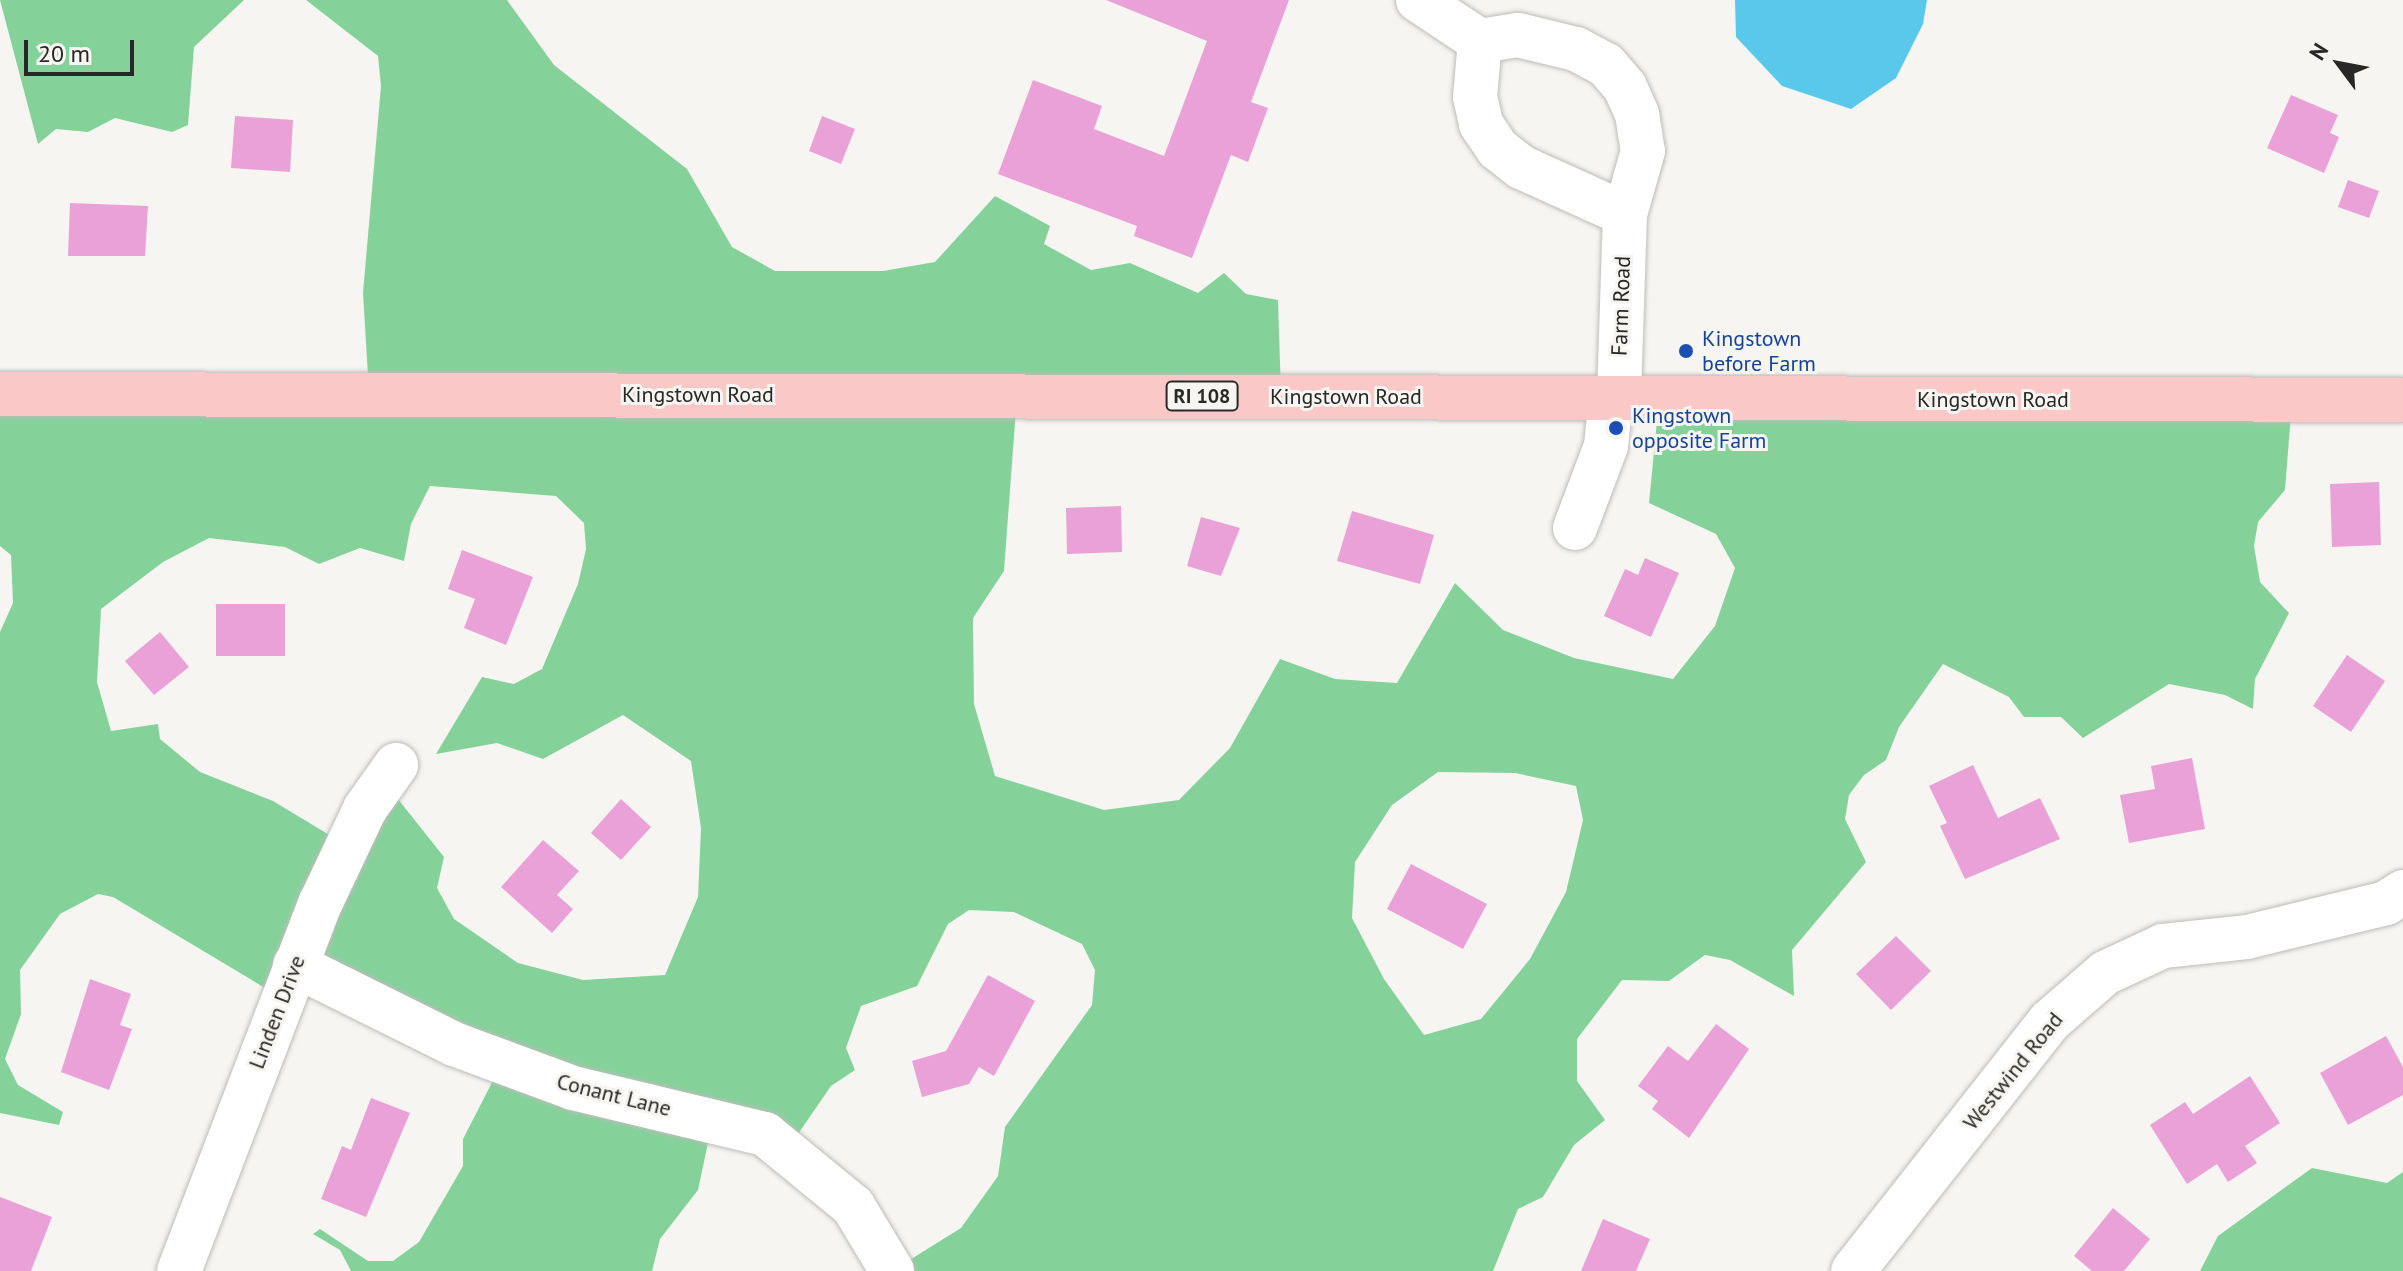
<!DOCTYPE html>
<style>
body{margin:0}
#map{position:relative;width:2403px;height:1271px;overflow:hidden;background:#f6f5f2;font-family:"PT Sans",sans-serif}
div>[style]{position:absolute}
.forest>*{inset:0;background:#84d29a}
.water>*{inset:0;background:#5ac8ea}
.building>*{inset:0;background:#eaa1d8}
.roads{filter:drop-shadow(0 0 2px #bcbcb8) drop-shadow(0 0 2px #bcbcb8)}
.minor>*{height:44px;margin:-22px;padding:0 22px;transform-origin:22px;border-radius:22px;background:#fff}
.major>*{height:44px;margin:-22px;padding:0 22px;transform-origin:22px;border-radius:22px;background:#fac8c7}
.dots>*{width:22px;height:22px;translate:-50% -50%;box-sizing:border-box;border:4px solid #f6f5f2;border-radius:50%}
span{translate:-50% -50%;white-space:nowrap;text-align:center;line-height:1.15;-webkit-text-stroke:6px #f6f5f2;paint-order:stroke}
.shield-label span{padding:2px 6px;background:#f6f5f2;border:2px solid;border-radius:6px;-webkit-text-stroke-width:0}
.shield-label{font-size:20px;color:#282827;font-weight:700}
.street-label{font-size:22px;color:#282827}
.transit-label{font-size:22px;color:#164399}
.left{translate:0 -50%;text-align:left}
.north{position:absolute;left:2299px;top:24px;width:80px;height:80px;-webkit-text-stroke:6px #f6f5f2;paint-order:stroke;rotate:302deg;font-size:22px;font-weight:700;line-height:32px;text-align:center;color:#282827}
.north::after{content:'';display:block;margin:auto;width:28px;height:36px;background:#282827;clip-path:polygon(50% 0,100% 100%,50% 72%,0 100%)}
.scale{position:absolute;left:24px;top:40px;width:110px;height:36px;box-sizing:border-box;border:4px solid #282827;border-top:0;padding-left:10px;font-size:24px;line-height:28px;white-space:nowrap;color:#282827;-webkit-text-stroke:6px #f6f5f2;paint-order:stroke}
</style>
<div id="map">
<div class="forest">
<div style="clip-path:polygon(0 0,244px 0,194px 47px,188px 125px,172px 132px,115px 118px,88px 132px,56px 129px,38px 144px)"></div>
<div style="clip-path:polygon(evenodd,306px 0,507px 0,554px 65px,687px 169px,732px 247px,775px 271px,883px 271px,935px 262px,995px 196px,1050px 226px,1044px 244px,1091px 270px,1130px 263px,1198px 293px,1224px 273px,1246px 294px,1278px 300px,1281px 394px,1017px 396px,1004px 571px,973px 618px,974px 704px,995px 776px,1104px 810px,1179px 800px,1230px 748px,1280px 659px,1335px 679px,1397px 683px,1455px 583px,1503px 630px,1574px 658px,1673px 679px,1715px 626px,1735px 568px,1716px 534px,1649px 503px,1659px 400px,2292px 401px,2285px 490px,2258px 522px,2254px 546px,2260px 582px,2289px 613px,2255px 679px,2253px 709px,2225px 695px,2169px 684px,2083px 738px,2061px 717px,2024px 717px,2009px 697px,1943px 664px,1899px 727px,1886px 760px,1864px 775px,1849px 795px,1845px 819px,1866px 862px,1792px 950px,1794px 996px,1730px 960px,1705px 955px,1669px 981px,1622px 980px,1577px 1039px,1577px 1081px,1605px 1120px,1574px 1145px,1543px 1197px,1518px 1209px,1493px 1271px,892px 1271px,961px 1228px,998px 1176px,1005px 1127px,1092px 1005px,1095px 970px,1082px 944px,1014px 912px,969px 910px,948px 924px,917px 986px,861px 1006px,846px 1048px,855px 1070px,831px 1086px,787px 1150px,712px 1124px,698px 1190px,660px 1239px,652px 1271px,351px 1271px,340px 1250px,313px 1234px,320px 1229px,368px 1261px,393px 1261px,419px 1242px,463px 1166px,463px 1139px,500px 1067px,310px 974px,275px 994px,113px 897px,98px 894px,60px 914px,20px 970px,21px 1014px,5px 1059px,18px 1085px,63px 1112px,59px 1125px,0 1113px,0 632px,13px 603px,11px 555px,0 546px,0 394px,369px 392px,363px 293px,381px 86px,378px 56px,306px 0,430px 486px,556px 496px,584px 523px,586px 549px,578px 584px,542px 669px,514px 684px,482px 677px,436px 754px,497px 743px,543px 759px,623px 715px,691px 761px,701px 828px,698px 897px,665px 975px,583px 980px,518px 963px,454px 919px,437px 888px,444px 857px,390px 789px,341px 842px,273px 801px,200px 772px,160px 739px,158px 724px,111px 731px,97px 682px,101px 609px,163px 562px,209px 538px,285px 547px,319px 564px,360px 548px,404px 561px,411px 524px,430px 486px,306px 0,1438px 772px,1515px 773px,1576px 786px,1583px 820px,1566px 892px,1530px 959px,1481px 1019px,1424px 1035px,1384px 979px,1352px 918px,1355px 862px,1392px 805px,1438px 772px)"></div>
<div style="clip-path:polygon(2312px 1168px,2387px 1183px,2403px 1172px,2403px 1271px,2200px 1271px,2218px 1236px)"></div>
</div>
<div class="water">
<div style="clip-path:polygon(1735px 0,1927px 0,1923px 24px,1896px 78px,1851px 109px,1782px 86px,1736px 37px)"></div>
</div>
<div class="building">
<div style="clip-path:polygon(1106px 0,1289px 0,1251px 102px,1268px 108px,1248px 162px,1231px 155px,1192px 258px,1134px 236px,1137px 226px,998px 174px,1033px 80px,1102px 106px,1094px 129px,1164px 156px,1207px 41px)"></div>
<div style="clip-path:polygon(2291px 95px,2338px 115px,2330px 133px,2339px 137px,2324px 173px,2267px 148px)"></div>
<div style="clip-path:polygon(235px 116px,293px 120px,290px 172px,231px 168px)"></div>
<div style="clip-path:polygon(822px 116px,855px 129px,841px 164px,809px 151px)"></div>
<div style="clip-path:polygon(2348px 180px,2379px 191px,2369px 218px,2338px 207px)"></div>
<div style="clip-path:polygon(70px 203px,148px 206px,145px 256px,68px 256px)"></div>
<div style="clip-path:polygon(2379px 482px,2381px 545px,2332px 547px,2330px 484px)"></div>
<div style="clip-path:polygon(1121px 506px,1122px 552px,1067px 554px,1066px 508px)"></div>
<div style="clip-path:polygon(1352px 511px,1434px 535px,1420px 584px,1337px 561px)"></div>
<div style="clip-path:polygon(1201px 517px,1240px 528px,1221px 576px,1187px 566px)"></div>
<div style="clip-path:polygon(462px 550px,533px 577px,506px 645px,464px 628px,475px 599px,448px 589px)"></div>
<div style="clip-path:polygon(1645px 558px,1679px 573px,1651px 637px,1604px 616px,1625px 569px,1638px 575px)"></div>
<div style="clip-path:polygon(216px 604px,285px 604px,285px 656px,216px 656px)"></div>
<div style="clip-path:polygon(160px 632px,189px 667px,154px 695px,125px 661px)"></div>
<div style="clip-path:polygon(2347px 655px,2385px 681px,2351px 732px,2313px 706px)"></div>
<div style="clip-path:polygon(2192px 758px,2205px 829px,2129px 843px,2120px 795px,2155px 789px,2151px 766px)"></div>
<div style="clip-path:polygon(1973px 765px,1998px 818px,2040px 798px,2060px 839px,1965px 879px,1940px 826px,1947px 823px,1929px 786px)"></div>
<div style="clip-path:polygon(621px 799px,651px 827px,621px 860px,591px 833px)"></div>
<div style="clip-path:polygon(543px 840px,579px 871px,557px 895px,573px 909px,552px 933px,501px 887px)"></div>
<div style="clip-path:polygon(1411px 864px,1487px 904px,1463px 949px,1387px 909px)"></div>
<div style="clip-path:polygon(1896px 936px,1931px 971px,1891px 1010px,1856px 974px)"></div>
<div style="clip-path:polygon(988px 975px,1035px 1001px,994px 1076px,979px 1067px,969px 1084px,922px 1097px,912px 1061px,946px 1051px)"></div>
<div style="clip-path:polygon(90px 979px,131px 994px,120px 1025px,132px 1029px,109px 1090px,61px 1072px)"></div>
<div style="clip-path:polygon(1716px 1024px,1749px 1049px,1689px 1138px,1652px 1109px,1658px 1101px,1638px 1086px,1668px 1046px,1688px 1061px)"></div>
<div style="clip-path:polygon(2386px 1036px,2403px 1067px,2403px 1095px,2348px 1125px,2320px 1073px)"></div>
<div style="clip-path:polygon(2250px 1076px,2280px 1123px,2245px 1146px,2257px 1163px,2228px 1182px,2217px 1164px,2187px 1184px,2150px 1125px,2185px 1102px,2193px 1114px)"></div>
<div style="clip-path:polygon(371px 1098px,410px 1113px,366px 1217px,321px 1199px,342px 1146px,351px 1150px)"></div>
<div style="clip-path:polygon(0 1197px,52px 1217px,31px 1271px,0 1271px)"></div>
<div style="clip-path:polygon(2113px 1208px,2150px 1239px,2124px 1271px,2092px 1271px,2074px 1256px)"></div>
<div style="clip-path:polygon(1603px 1219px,1650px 1239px,1636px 1271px,1581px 1271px)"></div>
</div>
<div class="roads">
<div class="minor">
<div style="left:1418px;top:0;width:74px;rotate:33.5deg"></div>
<div style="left:1480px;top:41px;width:38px;rotate:-9deg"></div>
<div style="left:1518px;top:35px;width:60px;rotate:13.6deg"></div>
<div style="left:1576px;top:49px;width:34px;rotate:28deg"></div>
<div style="left:1606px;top:65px;width:29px;rotate:49deg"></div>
<div style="left:1625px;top:87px;width:30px;rotate:66deg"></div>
<div style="left:1637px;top:114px;width:37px;rotate:81deg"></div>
<div style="left:1643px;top:151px;width:66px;rotate:105.9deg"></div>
<div style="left:1625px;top:214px;width:183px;rotate:91.9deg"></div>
<div style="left:1480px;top:41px;width:56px;rotate:95.1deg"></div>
<div style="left:1475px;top:97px;width:28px;rotate:77deg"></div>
<div style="left:1481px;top:124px;width:30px;rotate:56deg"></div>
<div style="left:1498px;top:149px;width:29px;rotate:38deg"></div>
<div style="left:1521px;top:167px;width:114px;rotate:24.3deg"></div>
<div style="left:1575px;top:528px;width:88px;rotate:-69.3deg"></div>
<div style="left:1606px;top:446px;width:49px;rotate:-84.2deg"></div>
<div style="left:295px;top:965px;width:178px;rotate:26.4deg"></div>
<div style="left:454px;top:1044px;width:127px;rotate:20.3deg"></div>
<div style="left:573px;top:1088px;width:197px;rotate:13.5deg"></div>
<div style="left:765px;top:1134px;width:114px;rotate:39.3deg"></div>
<div style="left:853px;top:1206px;width:76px;rotate:59deg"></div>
<div style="left:179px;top:1271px;width:395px;rotate:-69deg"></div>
<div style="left:321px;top:902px;width:103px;rotate:-64.7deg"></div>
<div style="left:365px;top:809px;width:54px;rotate:-54.8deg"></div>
<div style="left:1853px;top:1271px;width:318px;rotate:-51.8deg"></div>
<div style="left:2050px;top:1021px;width:73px;rotate:-41.1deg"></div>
<div style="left:2105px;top:973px;width:64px;rotate:-25deg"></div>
<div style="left:2163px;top:946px;width:84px;rotate:-6.1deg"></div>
<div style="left:2247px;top:937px;width:143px;rotate:-13.7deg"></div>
<div style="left:2386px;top:903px;width:20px;rotate:-33deg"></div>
</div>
<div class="major">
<div style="left:0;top:394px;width:2403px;rotate:0.14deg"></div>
</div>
</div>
<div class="dots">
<div style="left:1686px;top:351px;background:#1a4fb4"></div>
<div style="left:1616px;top:428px;background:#1a4fb4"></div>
</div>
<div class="shield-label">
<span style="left:1202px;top:396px">RI 108</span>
</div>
<div class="street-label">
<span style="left:1621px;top:306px;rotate:-88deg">Farm Road</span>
<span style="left:698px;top:395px">Kingstown Road</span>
<span style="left:1346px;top:397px">Kingstown Road</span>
<span style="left:1993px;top:400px">Kingstown Road</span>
<span style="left:277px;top:1012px;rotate:-69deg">Linden Drive</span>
<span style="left:2013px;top:1071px;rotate:-51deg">Westwind Road</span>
<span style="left:614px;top:1095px;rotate:14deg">Conant Lane</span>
</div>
<div class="transit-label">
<span class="left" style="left:1702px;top:351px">Kingstown<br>before Farm</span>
<span class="left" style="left:1632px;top:428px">Kingstown<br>opposite Farm</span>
</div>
<div class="north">N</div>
<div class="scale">20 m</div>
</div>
